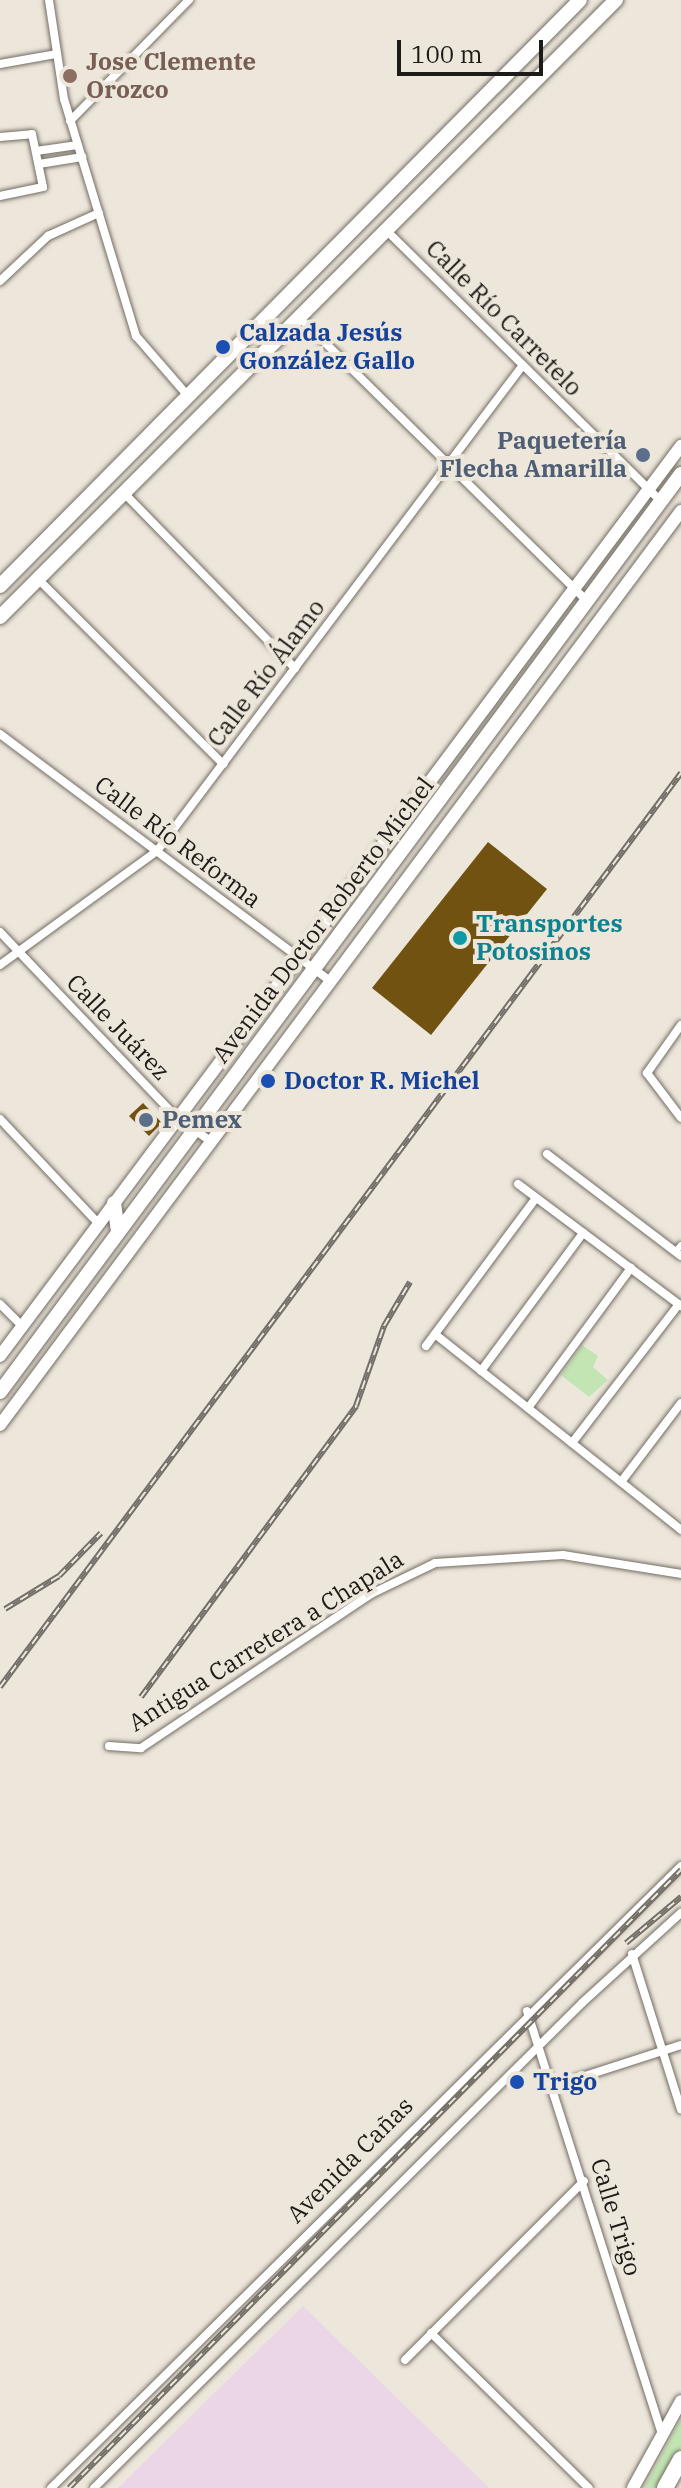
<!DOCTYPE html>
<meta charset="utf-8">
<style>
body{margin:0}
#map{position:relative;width:681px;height:2488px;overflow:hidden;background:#ede6db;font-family:"IBM Plex Serif",serif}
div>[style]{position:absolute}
.industrial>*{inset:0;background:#ead6e7}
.green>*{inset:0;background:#c2e5b3}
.building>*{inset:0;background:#725211}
.roads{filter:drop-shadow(0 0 2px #736d64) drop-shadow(0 0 2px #736d64)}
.pedestrian>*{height:6px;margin:-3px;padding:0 3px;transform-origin:3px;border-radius:3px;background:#fff}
.minor>*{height:8px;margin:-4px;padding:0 4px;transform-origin:4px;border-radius:4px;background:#fff}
.secondary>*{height:12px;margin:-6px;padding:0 6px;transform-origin:6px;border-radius:6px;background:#fff}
.primary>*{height:14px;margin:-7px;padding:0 7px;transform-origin:7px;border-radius:7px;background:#fff}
.motorway>*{height:16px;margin:-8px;padding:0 8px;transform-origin:8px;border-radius:8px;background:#fff}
.rail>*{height:6px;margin-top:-3px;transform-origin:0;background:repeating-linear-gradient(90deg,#ede6db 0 9px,#736f68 0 18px);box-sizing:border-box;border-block:2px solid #736f68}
.dots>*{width:22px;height:22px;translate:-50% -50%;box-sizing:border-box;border:4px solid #ede6db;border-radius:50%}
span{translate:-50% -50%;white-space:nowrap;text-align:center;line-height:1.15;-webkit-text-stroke:8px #ede6db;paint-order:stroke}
.education-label{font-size:24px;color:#785e54;font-weight:700}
.left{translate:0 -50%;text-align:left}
.street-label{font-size:24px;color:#1d1b17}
.transit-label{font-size:24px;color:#164399;font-weight:700}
.service-label{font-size:24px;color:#4e5e75;font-weight:700}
.right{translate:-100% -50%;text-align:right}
.culture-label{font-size:24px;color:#0d838f;font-weight:700}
.scale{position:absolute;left:397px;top:40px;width:146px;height:36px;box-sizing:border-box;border:4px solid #1d1b17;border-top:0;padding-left:10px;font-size:24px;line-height:28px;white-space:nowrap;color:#1d1b17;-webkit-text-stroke:6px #ede6db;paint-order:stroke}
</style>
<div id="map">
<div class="industrial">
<div style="clip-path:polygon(303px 2306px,489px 2488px,118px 2488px)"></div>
</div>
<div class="green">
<div style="clip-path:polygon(582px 1345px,598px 1356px,593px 1367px,608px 1380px,589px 1397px,561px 1375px)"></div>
<div style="clip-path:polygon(681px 2419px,681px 2447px,658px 2488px,644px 2488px)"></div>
</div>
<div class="building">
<div style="clip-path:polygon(488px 842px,547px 889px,431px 1035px,372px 988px)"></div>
<div style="clip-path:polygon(143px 1103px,162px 1123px,149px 1136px,129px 1116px)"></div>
</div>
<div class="roads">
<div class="pedestrian">
<div style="left:675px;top:1252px;width:9px;rotate:-49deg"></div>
</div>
<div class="minor">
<div style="left:49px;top:0;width:100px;rotate:81.4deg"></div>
<div style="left:64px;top:99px;width:248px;rotate:73.1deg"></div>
<div style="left:136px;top:336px;width:79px;rotate:49.1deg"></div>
<div style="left:0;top:64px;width:58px;rotate:-10deg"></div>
<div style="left:70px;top:121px;width:170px;rotate:-45.5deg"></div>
<div style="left:0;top:137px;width:32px;rotate:-5deg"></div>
<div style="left:32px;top:134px;width:54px;rotate:78.3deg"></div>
<div style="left:43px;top:187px;width:44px;rotate:168.2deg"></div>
<div style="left:36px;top:151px;width:42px;rotate:-8.1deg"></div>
<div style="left:39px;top:164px;width:44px;rotate:-9.2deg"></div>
<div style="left:387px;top:231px;width:385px;rotate:44.6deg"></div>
<div style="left:0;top:281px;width:66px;rotate:-43.2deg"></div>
<div style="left:48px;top:236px;width:56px;rotate:-24.3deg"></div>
<div style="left:299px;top:317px;width:404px;rotate:44.6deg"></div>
<div style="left:124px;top:493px;width:245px;rotate:45.7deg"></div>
<div style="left:38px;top:579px;width:262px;rotate:45deg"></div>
<div style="left:0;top:734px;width:414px;rotate:36.8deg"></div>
<div style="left:0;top:932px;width:255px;rotate:46.4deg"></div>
<div style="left:176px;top:1117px;width:44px;rotate:34.8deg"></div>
<div style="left:0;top:965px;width:194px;rotate:-36deg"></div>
<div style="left:157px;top:851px;width:608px;rotate:-53.02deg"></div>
<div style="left:681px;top:1025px;width:59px;rotate:125.3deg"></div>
<div style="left:647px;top:1073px;width:56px;rotate:52.9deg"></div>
<div style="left:0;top:1119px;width:143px;rotate:46.7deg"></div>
<div style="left:547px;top:1154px;width:168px;rotate:37.3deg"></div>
<div style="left:518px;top:1184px;width:204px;rotate:36.8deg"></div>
<div style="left:0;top:1304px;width:31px;rotate:45deg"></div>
<div style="left:435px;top:1334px;width:315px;rotate:38.5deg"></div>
<div style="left:426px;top:1346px;width:184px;rotate:-53.4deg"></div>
<div style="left:481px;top:1371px;width:172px;rotate:-53.5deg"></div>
<div style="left:528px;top:1408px;width:174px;rotate:-53.7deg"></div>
<div style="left:572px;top:1443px;width:175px;rotate:-52.4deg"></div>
<div style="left:621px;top:1482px;width:99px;rotate:-52.8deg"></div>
<div style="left:109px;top:1746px;width:32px;rotate:4deg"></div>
<div style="left:141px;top:1748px;width:277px;rotate:-33.8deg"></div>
<div style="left:371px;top:1594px;width:71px;rotate:-25.8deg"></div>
<div style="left:435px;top:1563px;width:128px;rotate:-3.6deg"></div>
<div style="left:563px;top:1555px;width:120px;rotate:9.1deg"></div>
<div style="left:632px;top:1954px;width:163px;rotate:72.5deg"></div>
<div style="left:527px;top:2011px;width:445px;rotate:72.3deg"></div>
<div style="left:554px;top:2086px;width:133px;rotate:-17.9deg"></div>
<div style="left:431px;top:2333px;width:221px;rotate:44.5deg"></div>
<div style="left:405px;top:2360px;width:253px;rotate:-45deg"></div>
<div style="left:51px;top:2488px;width:885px;rotate:-44.63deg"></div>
<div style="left:94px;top:2488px;width:688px;rotate:-44.82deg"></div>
<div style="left:582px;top:2003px;width:134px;rotate:-42.3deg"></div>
</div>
<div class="secondary">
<div style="left:0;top:1356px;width:1137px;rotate:-53.19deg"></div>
<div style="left:0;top:1425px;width:1140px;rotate:-53.31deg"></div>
<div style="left:633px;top:2488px;width:99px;rotate:-61.1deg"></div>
</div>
<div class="primary">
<div style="left:0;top:586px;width:824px;rotate:-45.29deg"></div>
<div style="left:0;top:617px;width:872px;rotate:-45.05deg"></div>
<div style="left:114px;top:1203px;width:29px;rotate:82deg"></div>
<div style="left:0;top:1392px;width:1143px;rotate:-53.43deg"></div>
</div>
<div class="motorway">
<div style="left:665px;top:2488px;width:33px;rotate:-61deg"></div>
</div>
</div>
<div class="rail">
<div style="left:5px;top:1609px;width:63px;rotate:-31.4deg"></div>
<div style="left:59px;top:1576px;width:60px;rotate:-45.7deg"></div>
<div style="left:0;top:1687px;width:1140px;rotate:-53.31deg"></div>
<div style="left:141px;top:1697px;width:362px;rotate:-53.5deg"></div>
<div style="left:356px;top:1406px;width:85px;rotate:-70.7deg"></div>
<div style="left:384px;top:1326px;width:51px;rotate:-59.4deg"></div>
<div style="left:626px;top:1943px;width:72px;rotate:-39.9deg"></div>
<div style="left:69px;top:2488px;width:870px;rotate:-45.28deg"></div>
</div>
<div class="dots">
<div style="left:70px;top:76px;background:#8d6e63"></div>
<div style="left:223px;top:347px;background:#1a4fb4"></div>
<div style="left:643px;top:455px;background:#5c6f8a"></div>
<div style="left:460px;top:938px;background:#0f9aa8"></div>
<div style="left:268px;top:1081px;background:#1a4fb4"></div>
<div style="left:146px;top:1120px;background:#5c6f8a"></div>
<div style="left:517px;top:2082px;background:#1a4fb4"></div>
</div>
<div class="education-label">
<span class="left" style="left:86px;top:76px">Jose Clemente<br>Orozco</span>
</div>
<div class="street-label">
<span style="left:504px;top:318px;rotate:45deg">Calle Río Carretelo</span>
<span style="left:266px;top:673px;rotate:-53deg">Calle Río Álamo</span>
<span style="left:178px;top:842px;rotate:37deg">Calle Río Reforma</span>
<span style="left:323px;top:920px;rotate:-53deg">Avenida Doctor Roberto Michel</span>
<span style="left:118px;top:1027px;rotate:46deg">Calle Juárez</span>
<span style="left:266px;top:1641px;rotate:-32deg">Antigua Carretera a Chapala</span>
<span style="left:350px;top:2160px;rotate:-45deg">Avenida Cañas</span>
<span style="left:616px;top:2217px;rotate:73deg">Calle Trigo</span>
</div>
<div class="transit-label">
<span class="left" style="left:239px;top:347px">Calzada Jesús<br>González Gallo</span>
<span class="left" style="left:284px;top:1081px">Doctor R. Michel</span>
<span class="left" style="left:533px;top:2082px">Trigo</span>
</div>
<div class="service-label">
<span class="right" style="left:627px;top:455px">Paquetería<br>Flecha Amarilla</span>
<span class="left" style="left:162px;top:1120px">Pemex</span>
</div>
<div class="culture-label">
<span class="left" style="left:476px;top:938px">Transportes<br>Potosinos</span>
</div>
<div class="scale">100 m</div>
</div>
